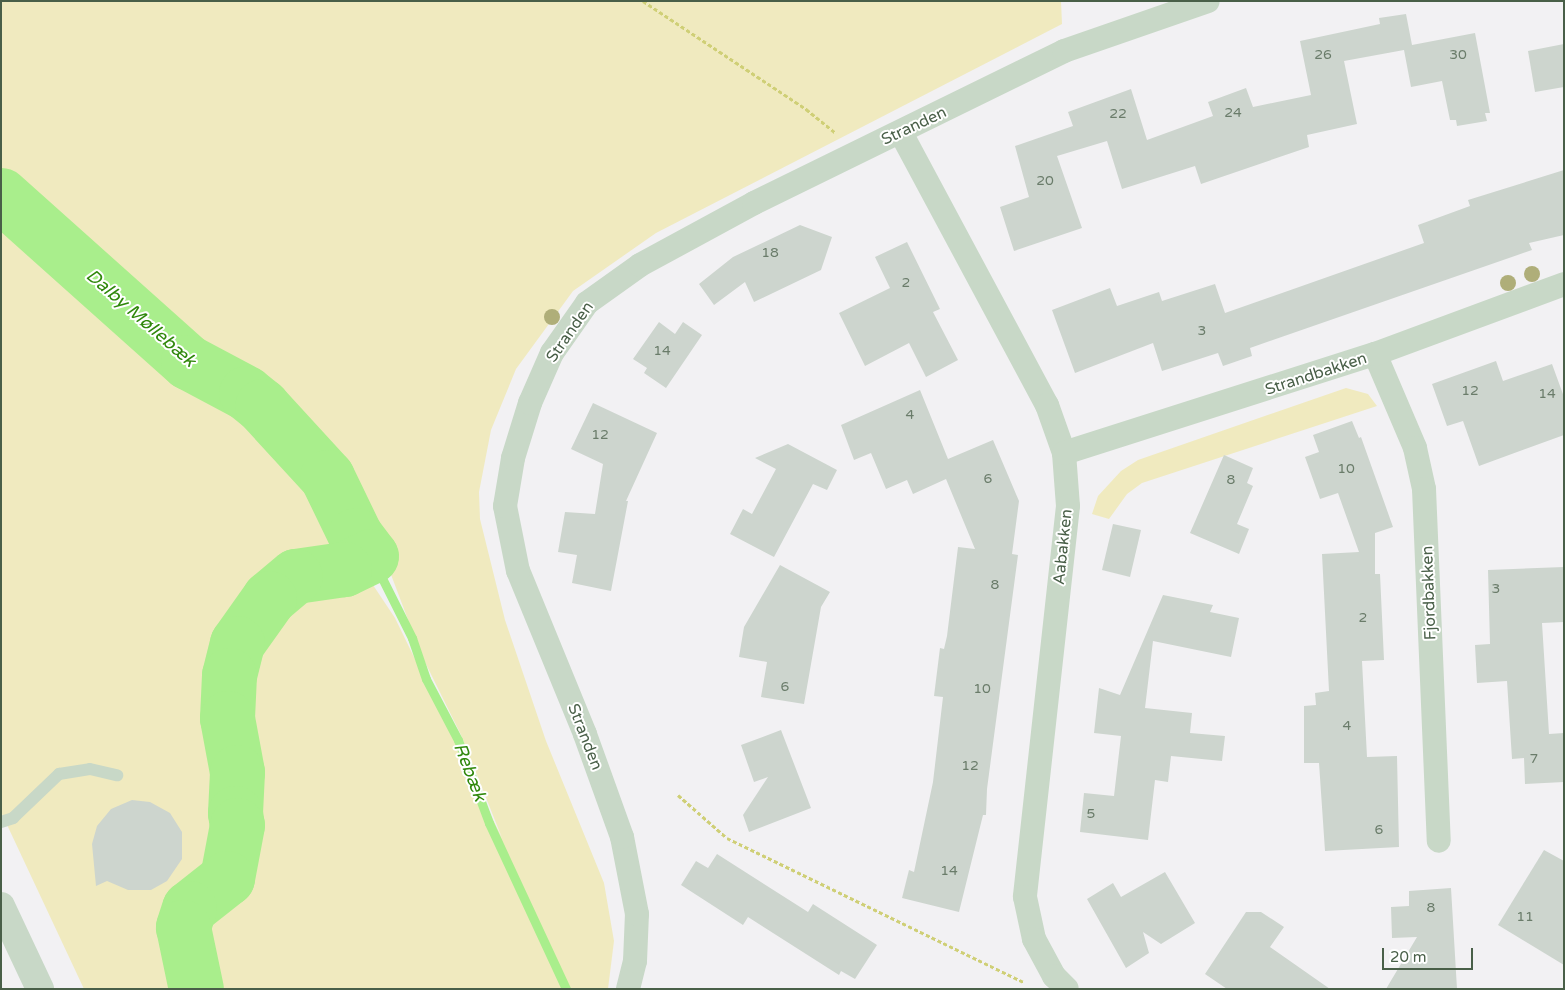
<!DOCTYPE html>
<meta charset="utf-8">
<style>
body{margin:0}
#map{position:relative;width:1565px;height:990px;overflow:hidden;background:#f2f1f3;font-family:"Varela Round",sans-serif}
div>[style]{position:absolute}
.green>*{inset:0;background:#f0eabf}
.stream>*{height:9px;margin:-4.5px;padding:0 4.5px;transform-origin:4.5px;border-radius:4.5px;background:#a9ee8c}
.river>*{height:55px;margin:-27.5px;padding:0 27.5px;transform-origin:27.5px;border-radius:27.5px;background:#a9ee8c}
.building>*{inset:0;background:#cdd5ce}
.path>*{height:3px;margin-top:-1.5px;transform-origin:0;background:repeating-linear-gradient(90deg,#cfcf76 0 4px,transparent 0 6.5px)}
.service>*{height:12px;margin:-6px;padding:0 6px;transform-origin:6px;border-radius:6px;background:#c8d8c7}
.minor>*{height:24px;margin:-12px;padding:0 12px;transform-origin:12px;border-radius:12px;background:#c8d8c7}
.tertiary>*{height:28px;margin:-14px;padding:0 14px;transform-origin:14px;border-radius:14px;background:#c8d8c7}
.trees>*{width:16px;height:16px;margin:-8px;border-radius:50%;background:#afae79}
span{translate:-50% -50%;white-space:nowrap;text-align:center;line-height:1.15;-webkit-text-stroke:4px #fff;paint-order:stroke}
.number-label{font-size:14px;color:#6a7c6a}
.number-label span{-webkit-text-stroke-width:0}
.street-label{font-size:16px;color:#495f48}
.water-label{font-size:18px;color:#30880c;font-style:italic}
.frame{position:absolute;inset:0;border:2px solid #495f48;pointer-events:none}
.scale{position:absolute;left:1382px;top:948px;width:91px;height:22px;box-sizing:border-box;border:2px solid #495f48;border-top:0;padding-left:6px;font-size:15px;line-height:18px;white-space:nowrap;color:#495f48;-webkit-text-stroke:4px #fff;paint-order:stroke}
</style>
<div id="map">
<div class="green">
<div style="clip-path:polygon(evenodd,1px 1px,1061px 1px,1062px 24px,656px 233px,573px 291px,516px 369px,491px 430px,479px 492px,480px 519px,505px 620px,546px 741px,604px 883px,614px 941px,608px 989px,84px 989px,1px 812px,1px 1px,364px 529px,390px 572px,421px 654px,461px 735px,502px 838px,395px 618px,365px 573px,301px 581px,270px 607px,247px 660px,240px 718px,219px 712px,226px 650px,270px 578px,295px 563px,342px 554px,348px 534px,364px 529px)"></div>
<div style="clip-path:polygon(1346px 388px,1368px 394px,1377px 406px,1142px 483px,1127px 494px,1109px 519px,1092px 514px,1098px 496px,1121px 471px,1138px 460px)"></div>
</div>
<div class="stream">
<div style="left:371px;top:556px;width:92px;rotate:63.4deg"></div>
<div style="left:412px;top:638px;width:43px;rotate:71.1deg"></div>
<div style="left:426px;top:679px;width:69px;rotate:62.3deg"></div>
<div style="left:458px;top:740px;width:89px;rotate:69.5deg"></div>
<div style="left:489px;top:823px;width:183px;rotate:65.1deg"></div>
</div>
<div class="river">
<div style="left:1px;top:195px;width:251px;rotate:41.8deg"></div>
<div style="left:188px;top:362px;width:66px;rotate:28.1deg"></div>
<div style="left:246px;top:393px;width:21px;rotate:39deg"></div>
<div style="left:262px;top:406px;width:96px;rotate:47.5deg"></div>
<div style="left:327px;top:477px;width:64px;rotate:64.2deg"></div>
<div style="left:355px;top:535px;width:26px;rotate:53deg"></div>
<div style="left:371px;top:556px;width:30px;rotate:154deg"></div>
<div style="left:344px;top:569px;width:49px;rotate:171.9deg"></div>
<div style="left:295px;top:576px;width:34px;rotate:140deg"></div>
<div style="left:269px;top:598px;width:55px;rotate:125.4deg"></div>
<div style="left:237px;top:643px;width:33px;rotate:104deg"></div>
<div style="left:229px;top:675px;width:43px;rotate:92.7deg"></div>
<div style="left:227px;top:718px;width:55px;rotate:79.5deg"></div>
<div style="left:237px;top:772px;width:41px;rotate:92.8deg"></div>
<div style="left:235px;top:813px;width:12px;rotate:81deg"></div>
<div style="left:237px;top:825px;width:54px;rotate:100.7deg"></div>
<div style="left:227px;top:878px;width:48px;rotate:141.7deg"></div>
<div style="left:189px;top:908px;width:20px;rotate:108deg"></div>
<div style="left:183px;top:927px;width:63px;rotate:78.2deg"></div>
</div>
<div class="building">
<div style="clip-path:polygon(1406px 14px,1412px 45px,1475px 33px,1490px 113px,1485px 113px,1487px 121px,1457px 126px,1456px 120px,1450px 120px,1442px 81px,1411px 87px,1404px 50px,1344px 61px,1357px 124px,1307px 135px,1309px 147px,1201px 184px,1195px 166px,1122px 189px,1107px 141px,1057px 156px,1082px 228px,1014px 251px,1000px 207px,1029px 197px,1015px 146px,1073px 126px,1068px 112px,1131px 89px,1147px 140px,1213px 116px,1208px 102px,1246px 88px,1253px 107px,1311px 95px,1300px 41px,1380px 24px,1379px 18px)"></div>
<div style="clip-path:polygon(1564px 44px,1564px 87px,1535px 92px,1528px 51px)"></div>
<div style="clip-path:polygon(1564px 170px,1564px 235px,1529px 243px,1532px 250px,1250px 348px,1252px 356px,1223px 366px,1218px 353px,1162px 371px,1153px 343px,1075px 373px,1052px 310px,1110px 288px,1117px 306px,1159px 292px,1162px 301px,1215px 284px,1225px 313px,1424px 243px,1418px 225px,1470px 206px,1468px 200px)"></div>
<div style="clip-path:polygon(800px 225px,832px 237px,821px 270px,754px 302px,745px 282px,714px 305px,699px 284px,733px 257px)"></div>
<div style="clip-path:polygon(907px 242px,940px 309px,933px 312px,958px 360px,926px 377px,909px 343px,865px 366px,839px 313px,890px 288px,875px 257px)"></div>
<div style="clip-path:polygon(659px 322px,675px 334px,683px 322px,702px 335px,666px 388px,644px 373px,647px 368px,633px 359px)"></div>
<div style="clip-path:polygon(1496px 361px,1503px 381px,1552px 364px,1564px 397px,1564px 435px,1479px 466px,1463px 421px,1447px 426px,1432px 384px)"></div>
<div style="clip-path:polygon(920px 390px,948px 459px,993px 440px,1019px 501px,1012px 554px,1018px 555px,987px 789px,986px 815px,983px 815px,959px 912px,902px 898px,909px 870px,914px 872px,933px 782px,943px 697px,934px 696px,940px 648px,944px 649px,947px 636px,958px 547px,975px 549px,946px 479px,913px 494px,907px 480px,886px 489px,871px 453px,854px 460px,841px 425px)"></div>
<div style="clip-path:polygon(593px 403px,657px 433px,626px 501px,628px 501px,611px 591px,572px 583px,577px 555px,558px 552px,565px 512px,595px 514px,603px 464px,571px 449px)"></div>
<div style="clip-path:polygon(1352px 421px,1359px 438px,1361px 437px,1393px 527px,1375px 533px,1375px 574px,1380px 574px,1384px 660px,1362px 661px,1367px 757px,1397px 756px,1399px 847px,1325px 851px,1319px 763px,1304px 763px,1304px 706px,1316px 705px,1315px 693px,1329px 691px,1322px 554px,1359px 552px,1338px 493px,1320px 499px,1305px 457px,1319px 452px,1313px 435px)"></div>
<div style="clip-path:polygon(788px 444px,837px 470px,827px 490px,813px 484px,774px 557px,730px 534px,743px 509px,752px 514px,776px 469px,755px 458px)"></div>
<div style="clip-path:polygon(1224px 455px,1253px 468px,1247px 483px,1253px 486px,1237px 524px,1249px 529px,1239px 554px,1190px 533px)"></div>
<div style="clip-path:polygon(1113px 524px,1141px 530px,1130px 577px,1102px 570px)"></div>
<div style="clip-path:polygon(780px 565px,830px 592px,821px 607px,804px 704px,761px 697px,767px 662px,739px 657px,744px 627px)"></div>
<div style="clip-path:polygon(1564px 567px,1564px 622px,1542px 623px,1549px 734px,1564px 733px,1564px 782px,1525px 784px,1524px 758px,1512px 759px,1507px 681px,1477px 683px,1475px 645px,1490px 644px,1488px 570px)"></div>
<div style="clip-path:polygon(1163px 595px,1213px 605px,1210px 612px,1239px 618px,1231px 657px,1153px 641px,1145px 708px,1192px 713px,1190px 733px,1225px 736px,1222px 761px,1171px 756px,1168px 782px,1155px 780px,1148px 840px,1080px 832px,1084px 793px,1114px 796px,1121px 736px,1094px 733px,1099px 688px,1120px 695px)"></div>
<div style="clip-path:polygon(781px 730px,811px 808px,749px 832px,743px 815px,768px 777px,754px 782px,741px 745px)"></div>
<div style="clip-path:polygon(132px 800px,150px 802px,170px 813px,182px 832px,182px 859px,167px 881px,151px 890px,128px 890px,107px 881px,96px 886px,92px 844px,97px 826px,111px 809px)"></div>
<div style="clip-path:polygon(1544px 850px,1564px 861px,1564px 965px,1498px 925px)"></div>
<div style="clip-path:polygon(717px 854px,808px 912px,813px 904px,877px 945px,855px 979px,841px 971px,839px 975px,748px 917px,743px 925px,681px 885px,696px 861px,708px 868px)"></div>
<div style="clip-path:polygon(1165px 872px,1195px 923px,1161px 944px,1143px 932px,1149px 953px,1126px 968px,1087px 899px,1113px 883px,1121px 897px)"></div>
<div style="clip-path:polygon(1451px 888px,1457px 989px,1386px 989px,1417px 937px,1392px 938px,1391px 907px,1409px 906px,1409px 891px)"></div>
<div style="clip-path:polygon(1246px 912px,1261px 912px,1284px 927px,1270px 947px,1330px 989px,1227px 989px,1205px 974px)"></div>
</div>
<div class="path">
<div style="left:643px;top:1px;width:196px;rotate:33.5deg"></div>
<div style="left:806px;top:109px;width:38px;rotate:39deg"></div>
<div style="left:678px;top:795px;width:65px;rotate:41.3deg"></div>
<div style="left:727px;top:838px;width:331px;rotate:25.9deg"></div>
</div>
<div class="service">
<div style="left:1px;top:822px;width:13px;rotate:-18deg"></div>
<div style="left:13px;top:818px;width:64px;rotate:-43.7deg"></div>
<div style="left:59px;top:774px;width:31px;rotate:-9deg"></div>
<div style="left:90px;top:769px;width:28px;rotate:13deg"></div>
</div>
<div class="minor">
<div style="left:901px;top:133px;width:309px;rotate:61.8deg"></div>
<div style="left:1047px;top:405px;width:51px;rotate:70.5deg"></div>
<div style="left:1064px;top:453px;width:53px;rotate:85.7deg"></div>
<div style="left:1068px;top:506px;width:393px;rotate:96.3deg"></div>
<div style="left:1025px;top:897px;width:43px;rotate:77.9deg"></div>
<div style="left:1034px;top:939px;width:42px;rotate:61.6deg"></div>
<div style="left:1054px;top:976px;width:18px;rotate:45deg"></div>
<div style="left:1375px;top:354px;width:102px;rotate:66.9deg"></div>
<div style="left:1415px;top:448px;width:42px;rotate:77.6deg"></div>
<div style="left:1424px;top:489px;width:352px;rotate:87.6deg"></div>
<div style="left:1064px;top:453px;width:326px;rotate:-17.7deg"></div>
<div style="left:1375px;top:354px;width:202px;rotate:-20.3deg"></div>
<div style="left:628px;top:989px;width:29px;rotate:-76deg"></div>
<div style="left:635px;top:961px;width:47px;rotate:-87.6deg"></div>
<div style="left:637px;top:914px;width:78px;rotate:-101deg"></div>
<div style="left:622px;top:837px;width:109px;rotate:-109.8deg"></div>
<div style="left:585px;top:734px;width:176px;rotate:-112.3deg"></div>
<div style="left:518px;top:571px;width:66px;rotate:-101.3deg"></div>
<div style="left:505px;top:506px;width:49px;rotate:-80.5deg"></div>
<div style="left:513px;top:458px;width:58px;rotate:-72.8deg"></div>
<div style="left:530px;top:403px;width:55px;rotate:-66.3deg"></div>
<div style="left:552px;top:353px;width:61px;rotate:-55deg"></div>
<div style="left:587px;top:303px;width:65px;rotate:-35.6deg"></div>
<div style="left:640px;top:265px;width:130px;rotate:-28.5deg"></div>
<div style="left:754px;top:203px;width:345px;rotate:-26.1deg"></div>
<div style="left:1064px;top:51px;width:152px;rotate:-19.1deg"></div>
</div>
<div class="tertiary">
<div style="left:1px;top:906px;width:92px;rotate:64.8deg"></div>
</div>
<div class="trees">
<div style="left:1532px;top:274px"></div>
<div style="left:1508px;top:283px"></div>
<div style="left:552px;top:317px"></div>
</div>
<div class="number-label">
<span style="left:1323px;top:55px">26</span>
<span style="left:1458px;top:55px">30</span>
<span style="left:1233px;top:113px">24</span>
<span style="left:1118px;top:114px">22</span>
<span style="left:1045px;top:181px">20</span>
<span style="left:770px;top:253px">18</span>
<span style="left:906px;top:283px">2</span>
<span style="left:1202px;top:331px">3</span>
<span style="left:662px;top:351px">14</span>
<span style="left:1470px;top:391px">12</span>
<span style="left:1547px;top:394px">14</span>
<span style="left:910px;top:415px">4</span>
<span style="left:600px;top:435px">12</span>
<span style="left:1346px;top:469px">10</span>
<span style="left:988px;top:479px">6</span>
<span style="left:1231px;top:480px">8</span>
<span style="left:995px;top:585px">8</span>
<span style="left:1496px;top:589px">3</span>
<span style="left:1363px;top:618px">2</span>
<span style="left:785px;top:687px">6</span>
<span style="left:982px;top:689px">10</span>
<span style="left:1347px;top:726px">4</span>
<span style="left:1534px;top:759px">7</span>
<span style="left:970px;top:766px">12</span>
<span style="left:1091px;top:814px">5</span>
<span style="left:1379px;top:830px">6</span>
<span style="left:949px;top:871px">14</span>
<span style="left:1431px;top:908px">8</span>
<span style="left:1525px;top:917px">11</span>
</div>
<div class="street-label">
<span style="left:914px;top:126px;rotate:-25deg">Stranden</span>
<span style="left:570px;top:332px;rotate:-55deg">Stranden</span>
<span style="left:1316px;top:374px;rotate:-18deg">Strandbakken</span>
<span style="left:1063px;top:547px;rotate:-84deg">Aabakken</span>
<span style="left:1429px;top:593px;rotate:-92deg">Fjordbakken</span>
<span style="left:585px;top:737px;rotate:69deg">Stranden</span>
</div>
<div class="water-label">
<span style="left:141px;top:318px;rotate:41deg">Dalby Møllebæk</span>
<span style="left:470px;top:772px;rotate:69deg">Rebæk</span>
</div>
<div class="frame"></div>
<div class="scale">20 m</div>
</div>
